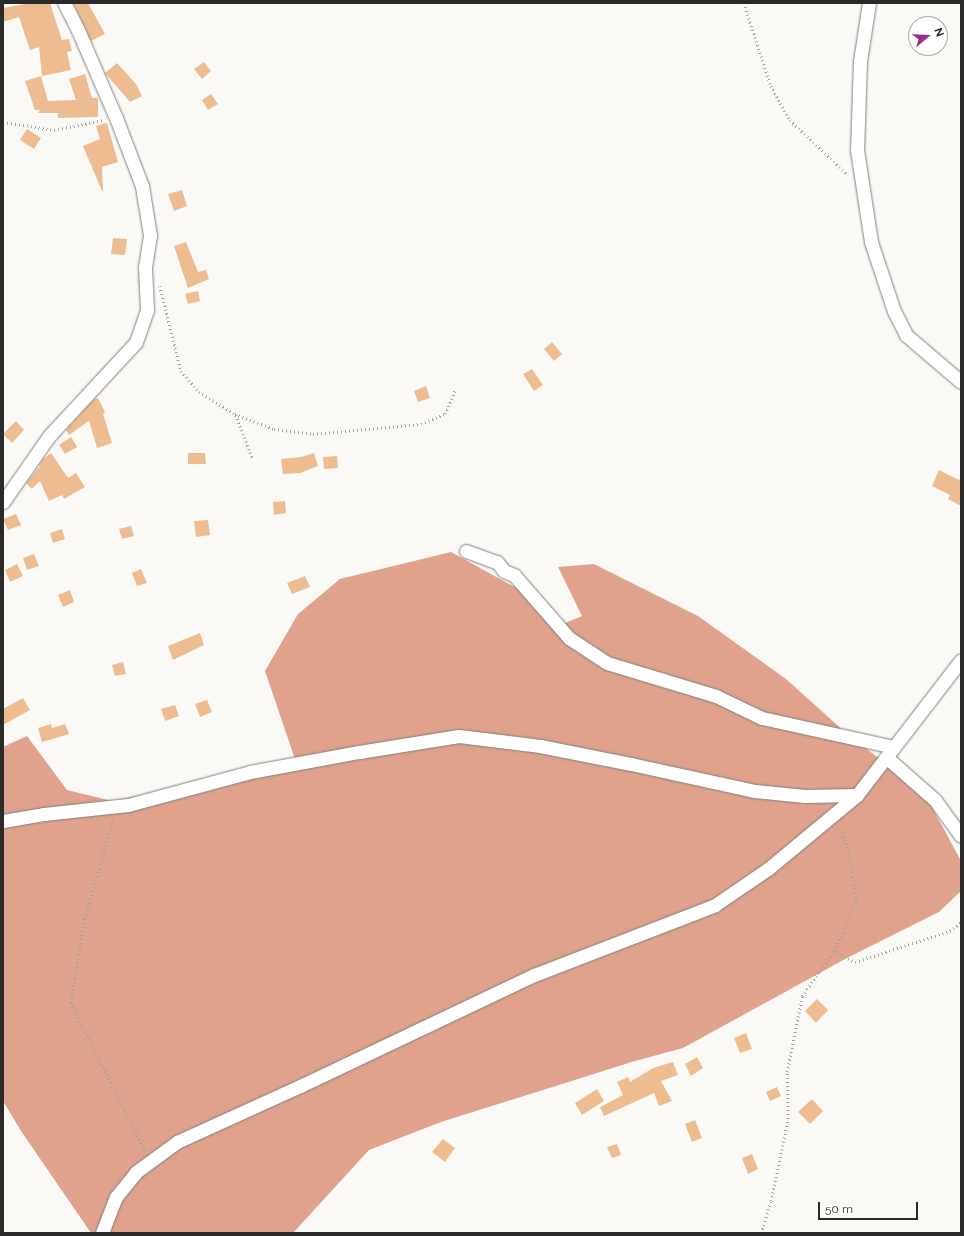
<!DOCTYPE html>
<style>
body{margin:0}
#map{position:relative;width:964px;height:1236px;overflow:hidden;background:#fbf9f6;font-family:Raleway,sans-serif}
div>[style]{position:absolute}
.forest>*{inset:0;background:#e0a28c}
.building>*{inset:0;background:#eebc91}
.path>*{height:2.5px;margin-top:-1.25px;transform-origin:0;background:repeating-linear-gradient(90deg,#a3a2a0 0 1px,transparent 0 4px)}
.roads{filter:drop-shadow(0 0 1px #82817e) drop-shadow(0 0 1px #82817e)}
.minor>*{height:13px;margin:-6.5px;padding:0 6.5px;transform-origin:6.5px;border-radius:6.5px;background:#fff}
span{translate:-50% -50%;white-space:nowrap;text-align:center;line-height:1.15;-webkit-text-stroke:3.5px #fff;paint-order:stroke}
.frame{position:absolute;inset:0;border:4px solid #2a2a28;pointer-events:none}
.north{position:absolute;left:908px;top:16px;width:40px;height:40px;box-sizing:border-box;background:#fff;border:1px solid #aaaaa9;border-radius:50%;rotate:71deg;font-size:11px;font-weight:700;line-height:16px;text-align:center;color:#2a2a28}
.north::after{content:'';display:block;margin:auto;width:14px;height:18px;background:#9b2d8d;clip-path:polygon(50% 0,100% 100%,50% 72%,0 100%)}
.scale{position:absolute;left:818px;top:1202px;width:100px;height:18px;box-sizing:border-box;border:2px solid #2a2a28;border-top:0;padding-left:5px;font-size:12px;line-height:14px;white-space:nowrap;color:#2a2a28;-webkit-text-stroke:3px #fff;paint-order:stroke}
</style>
<div id="map">
<div class="forest">
<div style="clip-path:polygon(451px 552px,533px 597px,565px 623px,582px 616px,558px 567px,594px 564px,698px 616px,786px 679px,846px 733px,925px 794px,961px 861px,961px 891px,939px 912px,847px 958px,683px 1048px,635px 1061px,441px 1122px,369px 1150px,293px 1233px,91px 1233px,21px 1131px,3px 1101px,3px 747px,27px 736px,67px 790px,112px 801px,297px 765px,265px 671px,298px 614px,340px 579px)"></div>
</div>
<div class="building">
<div style="clip-path:polygon(30px 3px,50px 3px,62px 40px,69px 39px,72px 51px,67px 52px,71px 70px,42px 76px,39px 47px,30px 50px,19px 17px,3px 22px,3px 8px)"></div>
<div style="clip-path:polygon(73px 3px,88px 3px,105px 34px,91px 41px)"></div>
<div style="clip-path:polygon(204px 62px,211px 71px,202px 79px,194px 69px)"></div>
<div style="clip-path:polygon(117px 63px,136px 84px,142px 96px,130px 102px,105px 73px)"></div>
<div style="clip-path:polygon(85px 74px,92px 98px,98px 98px,98px 117px,58px 118px,58px 113px,38px 113px,40px 110px,35px 110px,25px 81px,41px 76px,48px 101px,76px 100px,69px 79px)"></div>
<div style="clip-path:polygon(211px 94px,218px 104px,208px 110px,202px 100px)"></div>
<div style="clip-path:polygon(107px 123px,118px 162px,102px 167px,103px 191px,102px 191px,83px 146px,100px 139px,96px 126px)"></div>
<div style="clip-path:polygon(27px 129px,41px 138px,34px 149px,20px 140px)"></div>
<div style="clip-path:polygon(182px 190px,187px 206px,174px 211px,168px 194px)"></div>
<div style="clip-path:polygon(113px 238px,127px 239px,125px 255px,111px 254px)"></div>
<div style="clip-path:polygon(186px 242px,198px 272px,206px 270px,209px 279px,188px 288px,174px 246px)"></div>
<div style="clip-path:polygon(198px 291px,200px 301px,188px 304px,185px 294px)"></div>
<div style="clip-path:polygon(552px 342px,562px 354px,554px 361px,544px 349px)"></div>
<div style="clip-path:polygon(532px 369px,543px 385px,534px 391px,523px 374px)"></div>
<div style="clip-path:polygon(426px 386px,430px 398px,418px 402px,414px 391px)"></div>
<div style="clip-path:polygon(98px 398px,105px 412px,103px 414px,112px 443px,97px 448px,89px 421px,69px 435px,66px 430px,93px 400px)"></div>
<div style="clip-path:polygon(16px 421px,24px 430px,12px 443px,3px 434px)"></div>
<div style="clip-path:polygon(71px 437px,77px 447px,65px 454px,59px 445px)"></div>
<div style="clip-path:polygon(51px 453px,68px 478px,76px 473px,85px 487px,64px 499px,62px 495px,49px 501px,40px 481px,32px 489px,26px 483px,40px 466px,39px 465px,43px 459px)"></div>
<div style="clip-path:polygon(188px 453px,205px 453px,206px 464px,188px 464px)"></div>
<div style="clip-path:polygon(314px 453px,318px 466px,300px 473px,283px 474px,281px 459px,301px 457px)"></div>
<div style="clip-path:polygon(337px 456px,338px 468px,324px 469px,323px 457px)"></div>
<div style="clip-path:polygon(939px 470px,959px 480px,961px 476px,961px 506px,948px 499px,950px 495px,932px 486px)"></div>
<div style="clip-path:polygon(285px 501px,286px 513px,274px 515px,273px 502px)"></div>
<div style="clip-path:polygon(16px 514px,21px 525px,8px 530px,3px 519px)"></div>
<div style="clip-path:polygon(208px 520px,210px 535px,196px 537px,194px 521px)"></div>
<div style="clip-path:polygon(131px 526px,134px 536px,122px 539px,119px 529px)"></div>
<div style="clip-path:polygon(62px 529px,65px 539px,53px 543px,50px 533px)"></div>
<div style="clip-path:polygon(34px 554px,39px 566px,27px 570px,23px 558px)"></div>
<div style="clip-path:polygon(17px 564px,23px 576px,10px 582px,5px 570px)"></div>
<div style="clip-path:polygon(141px 569px,147px 583px,137px 586px,132px 573px)"></div>
<div style="clip-path:polygon(305px 576px,310px 587px,292px 594px,287px 583px)"></div>
<div style="clip-path:polygon(70px 590px,74px 602px,63px 607px,58px 595px)"></div>
<div style="clip-path:polygon(200px 633px,204px 645px,173px 660px,168px 646px)"></div>
<div style="clip-path:polygon(123px 662px,126px 674px,115px 676px,112px 665px)"></div>
<div style="clip-path:polygon(23px 698px,30px 710px,3px 725px,3px 709px)"></div>
<div style="clip-path:polygon(207px 700px,212px 712px,200px 717px,195px 704px)"></div>
<div style="clip-path:polygon(175px 705px,179px 716px,165px 721px,161px 709px)"></div>
<div style="clip-path:polygon(51px 724px,52px 728px,65px 724px,69px 734px,42px 742px,38px 728px)"></div>
<div style="clip-path:polygon(817px 999px,828px 1010px,816px 1023px,805px 1011px)"></div>
<div style="clip-path:polygon(746px 1033px,752px 1049px,740px 1053px,734px 1038px)"></div>
<div style="clip-path:polygon(697px 1057px,703px 1068px,691px 1076px,685px 1064px)"></div>
<div style="clip-path:polygon(673px 1062px,678px 1075px,661px 1081px,672px 1101px,659px 1106px,654px 1093px,604px 1116px,600px 1107px,623px 1095px,617px 1082px,628px 1077px,630px 1082px,653px 1068px)"></div>
<div style="clip-path:polygon(777px 1087px,781px 1096px,770px 1101px,766px 1092px)"></div>
<div style="clip-path:polygon(597px 1089px,604px 1101px,582px 1115px,575px 1103px)"></div>
<div style="clip-path:polygon(812px 1099px,823px 1111px,810px 1124px,798px 1112px)"></div>
<div style="clip-path:polygon(695px 1120px,702px 1138px,692px 1142px,685px 1124px)"></div>
<div style="clip-path:polygon(443px 1139px,455px 1148px,445px 1162px,432px 1152px)"></div>
<div style="clip-path:polygon(617px 1144px,621px 1155px,612px 1158px,607px 1147px)"></div>
<div style="clip-path:polygon(752px 1154px,758px 1169px,748px 1174px,742px 1158px)"></div>
</div>
<div class="path">
<div style="left:744px;top:3px;width:87px;rotate:72deg"></div>
<div style="left:771px;top:86px;width:39px;rotate:61deg"></div>
<div style="left:790px;top:120px;width:80px;rotate:43.5deg"></div>
<div style="left:3px;top:122px;width:52px;rotate:8.9deg"></div>
<div style="left:54px;top:130px;width:51px;rotate:-11.3deg"></div>
<div style="left:160px;top:286px;width:88px;rotate:76.1deg"></div>
<div style="left:181px;top:371px;width:28px;rotate:49deg"></div>
<div style="left:199px;top:392px;width:42px;rotate:31.4deg"></div>
<div style="left:235px;top:414px;width:42px;rotate:21deg"></div>
<div style="left:274px;top:429px;width:39px;rotate:7deg"></div>
<div style="left:313px;top:434px;width:108px;rotate:-5.3deg"></div>
<div style="left:421px;top:424px;width:26px;rotate:-23deg"></div>
<div style="left:445px;top:414px;width:26px;rotate:-67deg"></div>
<div style="left:236px;top:415px;width:47px;rotate:68.9deg"></div>
<div style="left:114px;top:818px;width:105px;rotate:106deg"></div>
<div style="left:85px;top:919px;width:85px;rotate:99.5deg"></div>
<div style="left:71px;top:1003px;width:165px;rotate:63.4deg"></div>
<div style="left:834px;top:951px;width:24px;rotate:28deg"></div>
<div style="left:855px;top:962px;width:100px;rotate:-18.1deg"></div>
<div style="left:950px;top:931px;width:14px;rotate:-39deg"></div>
<div style="left:761px;top:1233px;width:34px;rotate:-73deg"></div>
<div style="left:771px;top:1201px;width:84px;rotate:-78.3deg"></div>
<div style="left:788px;top:1119px;width:47px;rotate:-91.2deg"></div>
<div style="left:787px;top:1072px;width:77px;rotate:-78.8deg"></div>
<div style="left:802px;top:996px;width:55px;rotate:-54.6deg"></div>
<div style="left:834px;top:951px;width:55px;rotate:-66.3deg"></div>
<div style="left:856px;top:901px;width:54px;rotate:-98.6deg"></div>
<div style="left:848px;top:848px;width:24px;rotate:-112deg"></div>
</div>
<div class="roads">
<div class="minor">
<div style="left:869px;top:3px;width:59px;rotate:98.8deg"></div>
<div style="left:860px;top:61px;width:89px;rotate:91.9deg"></div>
<div style="left:857px;top:150px;width:93px;rotate:81.3deg"></div>
<div style="left:871px;top:242px;width:73px;rotate:71.6deg"></div>
<div style="left:894px;top:311px;width:27px;rotate:63deg"></div>
<div style="left:906px;top:335px;width:72px;rotate:40.5deg"></div>
<div style="left:3px;top:502px;width:80px;rotate:-55.1deg"></div>
<div style="left:49px;top:436px;width:128px;rotate:-47.2deg"></div>
<div style="left:136px;top:342px;width:34px;rotate:-71deg"></div>
<div style="left:147px;top:310px;width:43px;rotate:-92.7deg"></div>
<div style="left:145px;top:267px;width:32px;rotate:-81deg"></div>
<div style="left:150px;top:235px;width:50px;rotate:-99.3deg"></div>
<div style="left:142px;top:186px;width:73px;rotate:-110.9deg"></div>
<div style="left:116px;top:118px;width:98px;rotate:-113.4deg"></div>
<div style="left:77px;top:28px;width:28px;rotate:-117deg"></div>
<div style="left:466px;top:551px;width:33px;rotate:20deg"></div>
<div style="left:497px;top:562px;width:11px;rotate:52deg"></div>
<div style="left:504px;top:571px;width:11px;rotate:22deg"></div>
<div style="left:514px;top:575px;width:84px;rotate:48.9deg"></div>
<div style="left:569px;top:638px;width:45px;rotate:33.3deg"></div>
<div style="left:607px;top:663px;width:114px;rotate:16.8deg"></div>
<div style="left:716px;top:696px;width:51px;rotate:25.6deg"></div>
<div style="left:762px;top:718px;width:135px;rotate:12.4deg"></div>
<div style="left:886px;top:757px;width:65px;rotate:41.3deg"></div>
<div style="left:935px;top:800px;width:44px;rotate:54.2deg"></div>
<div style="left:3px;top:821px;width:42px;rotate:-9.7deg"></div>
<div style="left:44px;top:814px;width:84px;rotate:-6.1deg"></div>
<div style="left:128px;top:805px;width:126px;rotate:-15.1deg"></div>
<div style="left:250px;top:772px;width:111px;rotate:-10.4deg"></div>
<div style="left:359px;top:752px;width:101px;rotate:-9.1deg"></div>
<div style="left:459px;top:736px;width:82px;rotate:7deg"></div>
<div style="left:540px;top:746px;width:93px;rotate:11.2deg"></div>
<div style="left:631px;top:764px;width:127px;rotate:12.3deg"></div>
<div style="left:755px;top:791px;width:50px;rotate:5.7deg"></div>
<div style="left:805px;top:796px;width:52px;rotate:-1.1deg"></div>
<div style="left:102px;top:1233px;width:39px;rotate:-69deg"></div>
<div style="left:116px;top:1197px;width:32px;rotate:-51deg"></div>
<div style="left:136px;top:1172px;width:51px;rotate:-36.2deg"></div>
<div style="left:177px;top:1142px;width:135px;rotate:-24.5deg"></div>
<div style="left:300px;top:1086px;width:259px;rotate:-25.4deg"></div>
<div style="left:534px;top:975px;width:194px;rotate:-21.1deg"></div>
<div style="left:715px;top:905px;width:65px;rotate:-34.4deg"></div>
<div style="left:769px;top:868px;width:114px;rotate:-39.7deg"></div>
<div style="left:857px;top:795px;width:170px;rotate:-52.4deg"></div>
</div>
</div>
<div class="frame"></div>
<div class="north">N</div>
<div class="scale">50 m</div>
</div>
